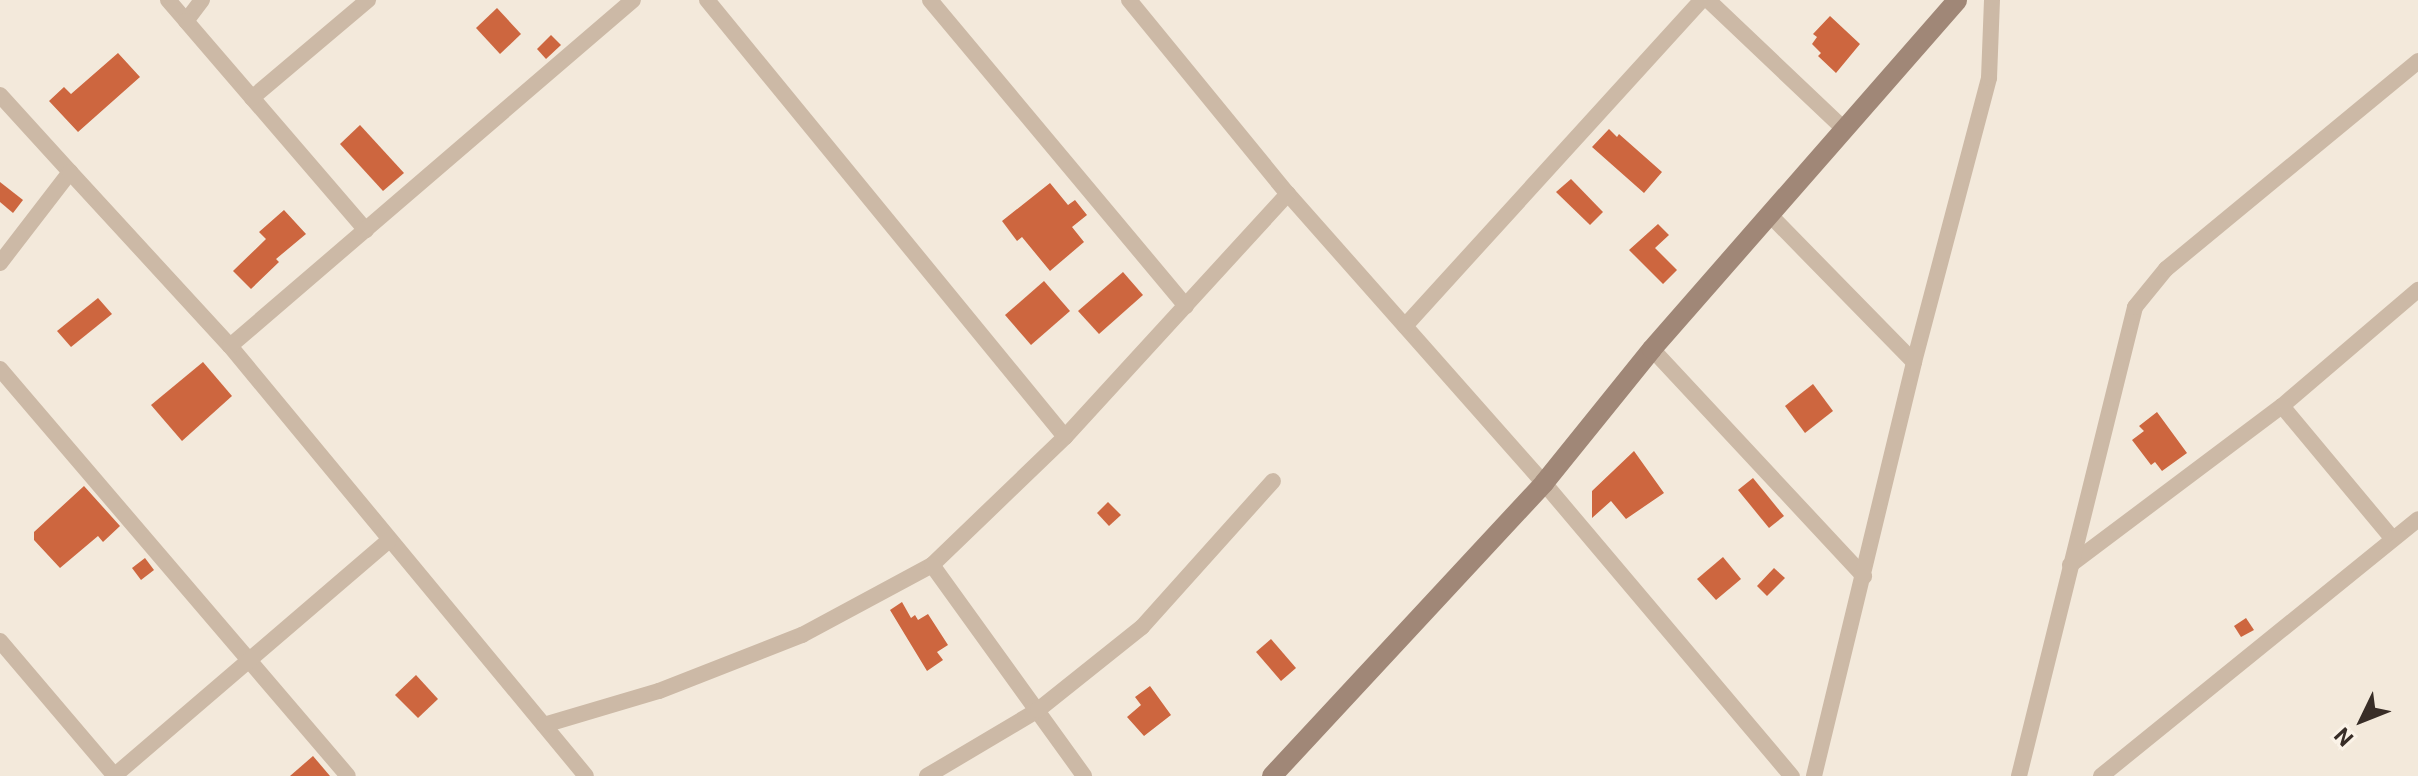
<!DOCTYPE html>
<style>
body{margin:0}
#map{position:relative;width:2418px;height:776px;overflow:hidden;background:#f3e9db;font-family:Roboto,sans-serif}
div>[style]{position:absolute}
.building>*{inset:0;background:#cd663f}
.street>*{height:16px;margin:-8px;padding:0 8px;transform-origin:8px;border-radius:8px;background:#ccb9a6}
.secondary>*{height:20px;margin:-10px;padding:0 10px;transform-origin:10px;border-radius:10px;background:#a08777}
span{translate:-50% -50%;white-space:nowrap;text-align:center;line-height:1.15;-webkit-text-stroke:8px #fbf3e8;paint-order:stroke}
.north{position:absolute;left:2322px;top:680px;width:80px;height:80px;-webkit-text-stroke:6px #fbf3e8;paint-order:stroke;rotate:227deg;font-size:22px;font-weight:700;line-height:32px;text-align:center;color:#382d27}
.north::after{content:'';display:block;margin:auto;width:28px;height:36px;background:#382d27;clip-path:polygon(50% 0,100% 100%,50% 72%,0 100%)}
</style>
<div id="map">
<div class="building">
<div style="clip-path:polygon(497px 8px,521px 34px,500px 54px,476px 28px)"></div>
<div style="clip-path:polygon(1830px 16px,1860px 44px,1836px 73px,1818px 56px,1821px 53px,1812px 44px,1817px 37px,1813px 34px)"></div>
<div style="clip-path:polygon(551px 35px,561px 45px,546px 59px,537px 49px)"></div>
<div style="clip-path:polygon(118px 53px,140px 77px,78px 132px,49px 101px,64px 87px,71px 94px)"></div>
<div style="clip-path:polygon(360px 125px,404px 173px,383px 191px,340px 144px)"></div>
<div style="clip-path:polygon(1609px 129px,1617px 137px,1619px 134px,1662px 172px,1644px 193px,1592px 147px)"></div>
<div style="clip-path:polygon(1571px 179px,1603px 212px,1590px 225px,1556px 192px)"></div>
<div style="clip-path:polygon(0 182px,23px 200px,13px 213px,0 202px)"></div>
<div style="clip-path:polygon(1050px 183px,1068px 205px,1075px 200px,1087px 215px,1072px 227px,1084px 242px,1050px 271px,1022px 237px,1017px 241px,1002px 221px)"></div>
<div style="clip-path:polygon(284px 210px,306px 234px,276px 259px,279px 262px,251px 289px,233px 271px,266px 239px,259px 232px)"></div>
<div style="clip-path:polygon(1658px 224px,1669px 235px,1655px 248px,1677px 270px,1663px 284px,1629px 250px)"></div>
<div style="clip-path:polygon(1123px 272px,1143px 295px,1099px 334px,1078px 311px)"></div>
<div style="clip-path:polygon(1044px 281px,1070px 311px,1031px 345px,1005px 315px)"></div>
<div style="clip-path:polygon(98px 298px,112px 314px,71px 347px,57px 331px)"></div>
<div style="clip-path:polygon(203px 362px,232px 396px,182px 441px,151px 405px)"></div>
<div style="clip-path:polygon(1813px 384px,1833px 411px,1805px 433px,1785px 406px)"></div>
<div style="clip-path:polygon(2157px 412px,2187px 453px,2162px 471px,2155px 462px,2151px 465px,2132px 440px,2144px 431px,2139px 426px)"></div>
<div style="clip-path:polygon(1634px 451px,1664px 493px,1626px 519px,1611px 501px,1592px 518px,1592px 491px)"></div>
<div style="clip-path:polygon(1753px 478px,1784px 516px,1769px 528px,1738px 490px)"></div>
<div style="clip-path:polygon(84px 486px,120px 526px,103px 542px,98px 536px,60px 568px,34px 540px,34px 532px)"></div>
<div style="clip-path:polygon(1108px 502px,1121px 515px,1109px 526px,1097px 513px)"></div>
<div style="clip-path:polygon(1723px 557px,1741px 579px,1716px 600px,1697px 579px)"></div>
<div style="clip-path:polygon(145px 558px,154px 570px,141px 580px,132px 568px)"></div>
<div style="clip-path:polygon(1774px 568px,1785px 578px,1767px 596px,1757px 586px)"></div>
<div style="clip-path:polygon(902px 602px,911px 618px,915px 615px,918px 620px,928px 614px,948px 645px,937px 652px,943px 660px,927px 671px,890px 610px)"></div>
<div style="clip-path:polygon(2246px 618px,2254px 630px,2241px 637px,2234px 626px)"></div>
<div style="clip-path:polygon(1271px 639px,1296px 668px,1281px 681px,1256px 652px)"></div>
<div style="clip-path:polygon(416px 675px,438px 699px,418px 718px,395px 695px)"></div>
<div style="clip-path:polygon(1150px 686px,1171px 715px,1144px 736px,1127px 717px,1141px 705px,1135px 697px)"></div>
<div style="clip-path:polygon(313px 756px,330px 776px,290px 776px)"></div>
</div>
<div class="street">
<div style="left:168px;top:0;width:28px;rotate:49deg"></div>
<div style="left:202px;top:0;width:26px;rotate:127deg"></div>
<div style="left:186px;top:21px;width:276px;rotate:49.3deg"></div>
<div style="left:707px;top:0;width:565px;rotate:50.67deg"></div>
<div style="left:930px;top:0;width:399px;rotate:50.1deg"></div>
<div style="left:1129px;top:0;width:251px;rotate:50.7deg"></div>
<div style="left:1288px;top:194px;width:386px;rotate:48.5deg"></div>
<div style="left:1544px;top:483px;width:384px;rotate:49.8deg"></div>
<div style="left:1708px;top:0;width:186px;rotate:43.5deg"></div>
<div style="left:0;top:95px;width:104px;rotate:47.7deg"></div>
<div style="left:252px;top:98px;width:152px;rotate:-40.2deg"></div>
<div style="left:1769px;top:214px;width:207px;rotate:45.6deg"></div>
<div style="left:0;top:263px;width:115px;rotate:-52.4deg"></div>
<div style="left:70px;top:172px;width:236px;rotate:47.4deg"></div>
<div style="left:230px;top:346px;width:558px;rotate:50.38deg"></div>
<div style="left:1405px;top:326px;width:441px;rotate:-47.7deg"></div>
<div style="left:230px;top:346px;width:531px;rotate:-40.65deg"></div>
<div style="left:1652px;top:349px;width:311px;rotate:47deg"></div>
<div style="left:0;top:369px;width:535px;rotate:49.47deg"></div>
<div style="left:2282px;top:406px;width:172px;rotate:50.2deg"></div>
<div style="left:932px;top:565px;width:185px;rotate:-43.9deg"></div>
<div style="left:1065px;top:437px;width:330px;rotate:-47.5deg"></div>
<div style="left:2070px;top:565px;width:265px;rotate:-36.9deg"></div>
<div style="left:2282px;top:406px;width:179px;rotate:-40.5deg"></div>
<div style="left:0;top:641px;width:177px;rotate:49.6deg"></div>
<div style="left:544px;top:725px;width:120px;rotate:-16.5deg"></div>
<div style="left:659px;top:691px;width:154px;rotate:-21.4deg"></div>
<div style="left:802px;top:635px;width:148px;rotate:-28.3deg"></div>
<div style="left:932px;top:565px;width:260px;rotate:54.2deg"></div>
<div style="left:114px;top:776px;width:362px;rotate:-40.6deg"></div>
<div style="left:927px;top:776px;width:129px;rotate:-30.7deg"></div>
<div style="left:1038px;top:710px;width:133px;rotate:-38.6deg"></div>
<div style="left:1142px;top:627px;width:196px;rotate:-48.1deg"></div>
<div style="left:1814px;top:776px;width:426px;rotate:-76.4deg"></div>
<div style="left:1914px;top:362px;width:294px;rotate:-75.2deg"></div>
<div style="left:1989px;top:78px;width:78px;rotate:-87.8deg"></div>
<div style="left:2019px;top:776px;width:483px;rotate:-76.1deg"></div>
<div style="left:2135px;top:307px;width:49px;rotate:-50.8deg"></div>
<div style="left:2166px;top:269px;width:327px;rotate:-39.5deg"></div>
<div style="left:2101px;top:776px;width:408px;rotate:-39deg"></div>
</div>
<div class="secondary">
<div style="left:1272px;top:776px;width:400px;rotate:-47.1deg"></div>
<div style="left:1544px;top:483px;width:172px;rotate:-51.1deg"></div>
<div style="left:1652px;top:349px;width:463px;rotate:-48.8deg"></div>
</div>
<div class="north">N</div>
</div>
